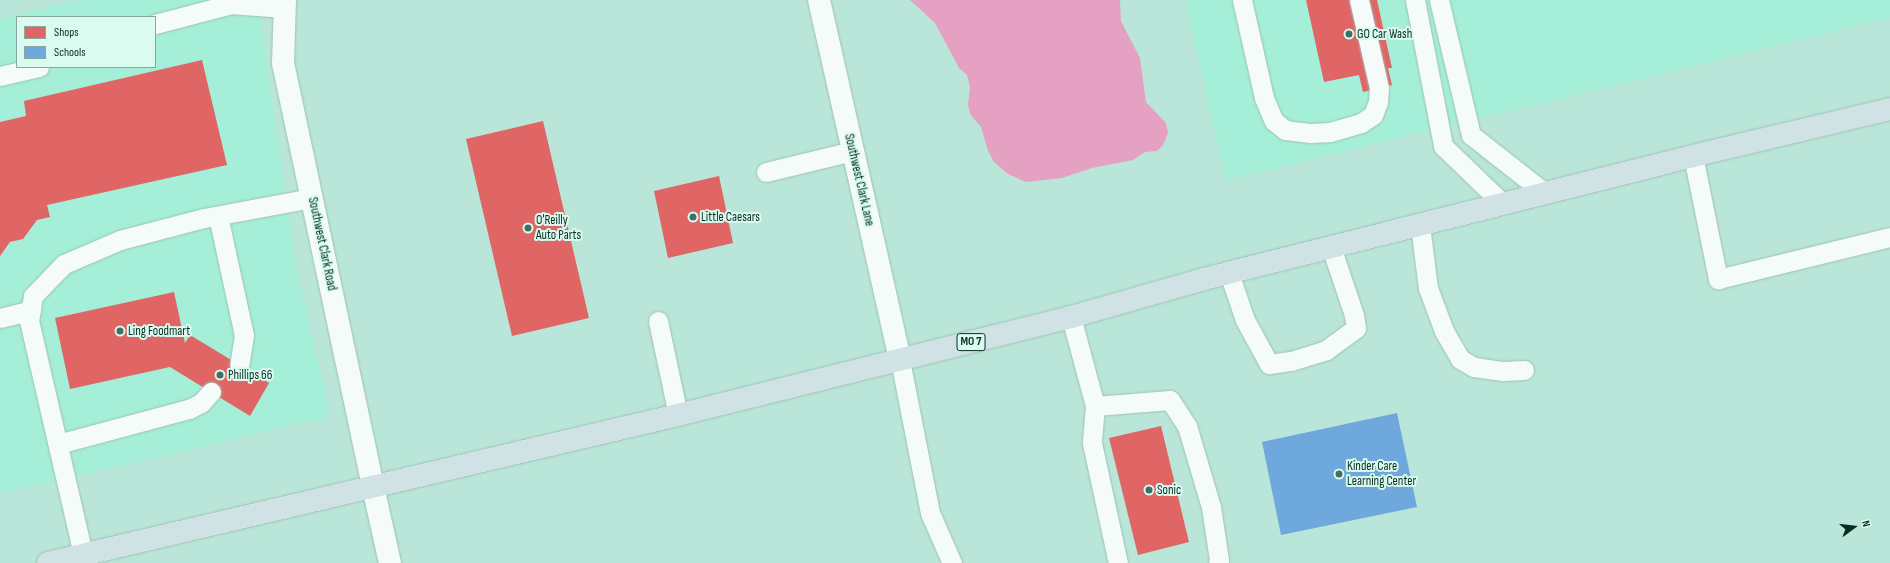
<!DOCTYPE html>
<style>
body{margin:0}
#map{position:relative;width:1890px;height:563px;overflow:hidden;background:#b9e6d8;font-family:"Sofia Sans Condensed",sans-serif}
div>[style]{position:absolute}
.built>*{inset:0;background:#a5eed7}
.water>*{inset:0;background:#e5a1c2}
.shops>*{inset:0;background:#e06666}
.schools>*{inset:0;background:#6fa8dc}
.roads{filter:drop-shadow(0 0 1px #9ec2b7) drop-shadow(0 0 1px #9ec2b7)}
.lane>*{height:19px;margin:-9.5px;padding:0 9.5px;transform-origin:9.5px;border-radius:9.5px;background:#f4fbf9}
.street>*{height:22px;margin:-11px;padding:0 11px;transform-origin:11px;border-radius:11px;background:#f4fbf9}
.secondary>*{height:22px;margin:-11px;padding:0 11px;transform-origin:11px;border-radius:11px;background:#f4fbf9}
.primary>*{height:22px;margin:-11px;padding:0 11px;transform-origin:11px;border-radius:11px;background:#d0e2e3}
.dots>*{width:11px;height:11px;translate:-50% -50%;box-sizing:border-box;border:2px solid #dbfbf0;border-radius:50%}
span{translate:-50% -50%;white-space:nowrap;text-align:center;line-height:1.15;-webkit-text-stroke:4px #dbfbf0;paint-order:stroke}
.shield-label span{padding:1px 3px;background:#dbfbf0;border:1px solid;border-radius:3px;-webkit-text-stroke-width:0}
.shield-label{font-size:12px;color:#072d23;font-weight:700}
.poi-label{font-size:13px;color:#072d23}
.left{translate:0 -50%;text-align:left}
.street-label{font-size:13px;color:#072d23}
.legend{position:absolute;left:16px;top:16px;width:140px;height:52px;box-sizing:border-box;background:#dbfbf0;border:1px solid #86a99e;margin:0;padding:5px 7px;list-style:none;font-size:12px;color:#072d23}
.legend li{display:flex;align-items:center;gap:8px;height:20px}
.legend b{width:20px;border:1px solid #86a99e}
.north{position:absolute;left:1834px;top:507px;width:40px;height:40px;-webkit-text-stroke:3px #dbfbf0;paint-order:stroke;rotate:75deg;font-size:11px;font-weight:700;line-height:16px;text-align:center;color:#072d23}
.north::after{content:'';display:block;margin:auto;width:14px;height:18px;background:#072d23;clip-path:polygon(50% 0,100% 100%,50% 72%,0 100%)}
</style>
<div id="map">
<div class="built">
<div style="clip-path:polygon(evenodd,81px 0,257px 0,298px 277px,327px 398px,328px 417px,0 494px,0 19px,81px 0,17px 17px,155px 17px,155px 67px,17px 67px,17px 17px)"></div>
<div style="clip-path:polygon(1185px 0,1890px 0,1890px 18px,1226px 180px)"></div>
</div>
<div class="water">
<div style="clip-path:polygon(910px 0,1120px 0,1121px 21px,1140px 58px,1146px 102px,1166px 123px,1168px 133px,1163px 145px,1157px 151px,1145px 152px,1133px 160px,1092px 168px,1062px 178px,1026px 182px,1008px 174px,994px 162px,988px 151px,981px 127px,970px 114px,968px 105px,970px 88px,967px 75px,959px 68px,935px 23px)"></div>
</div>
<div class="shops">
<div style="clip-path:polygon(1306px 0,1377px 0,1392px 68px,1388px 68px,1392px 85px,1363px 92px,1359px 75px,1324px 82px)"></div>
<div style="clip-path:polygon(202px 60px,227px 165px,47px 205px,50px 217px,37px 220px,23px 239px,10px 242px,0 256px,0 122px,26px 116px,24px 101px)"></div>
<div style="clip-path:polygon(543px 121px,589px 318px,512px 336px,466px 139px)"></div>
<div style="clip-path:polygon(719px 176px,733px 243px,668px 258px,654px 191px)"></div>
<div style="clip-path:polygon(174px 292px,185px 343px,190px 335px,269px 383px,250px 416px,170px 367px,70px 389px,55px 318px)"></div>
<div style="clip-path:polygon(1161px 426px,1189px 542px,1138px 555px,1109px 438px)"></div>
</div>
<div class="schools">
<div style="clip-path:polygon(1397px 413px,1417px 507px,1281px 535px,1262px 442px)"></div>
</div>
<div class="roads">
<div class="lane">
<div style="left:1242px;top:0;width:100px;rotate:77.3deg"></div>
<div style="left:1264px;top:98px;width:25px;rotate:67deg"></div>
<div style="left:1274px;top:121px;width:14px;rotate:39deg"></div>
<div style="left:1285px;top:130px;width:26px;rotate:7deg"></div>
<div style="left:1311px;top:133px;width:19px;rotate:-3deg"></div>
<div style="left:1330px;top:132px;width:32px;rotate:-16deg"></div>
<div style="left:1361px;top:123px;width:14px;rotate:-34deg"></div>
<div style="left:1373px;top:115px;width:14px;rotate:-69deg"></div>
<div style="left:1378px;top:102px;width:14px;rotate:-86deg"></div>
<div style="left:1379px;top:88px;width:90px;rotate:-102.8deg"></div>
<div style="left:1415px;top:0;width:149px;rotate:79.1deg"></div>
<div style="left:1443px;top:146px;width:83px;rotate:44deg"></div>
<div style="left:1439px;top:0;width:139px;rotate:76.7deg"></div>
<div style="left:1471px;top:135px;width:94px;rotate:38.1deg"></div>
<div style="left:155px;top:24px;width:79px;rotate:-14.7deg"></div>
<div style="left:231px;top:4px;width:53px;rotate:4.3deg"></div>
<div style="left:0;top:76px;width:40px;rotate:-13deg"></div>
<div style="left:1693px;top:156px;width:126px;rotate:78.5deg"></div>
<div style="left:1718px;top:279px;width:177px;rotate:-13.7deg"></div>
<div style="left:766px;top:172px;width:89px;rotate:-13.6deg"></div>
<div style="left:218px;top:216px;width:122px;rotate:77.7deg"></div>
<div style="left:244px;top:335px;width:30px;rotate:99deg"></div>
<div style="left:1420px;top:225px;width:64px;rotate:82.8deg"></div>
<div style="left:1428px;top:288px;width:46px;rotate:69.6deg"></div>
<div style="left:1444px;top:331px;width:32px;rotate:60deg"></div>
<div style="left:1460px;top:359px;width:16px;rotate:30deg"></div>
<div style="left:1474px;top:367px;width:29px;rotate:8deg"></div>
<div style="left:1503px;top:371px;width:21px;rotate:-3deg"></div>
<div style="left:1229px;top:273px;width:50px;rotate:71.2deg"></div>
<div style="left:1245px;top:320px;width:50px;rotate:61.4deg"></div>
<div style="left:1269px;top:364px;width:22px;rotate:-8deg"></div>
<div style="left:1291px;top:361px;width:37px;rotate:-17deg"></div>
<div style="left:1326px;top:350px;width:37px;rotate:-36deg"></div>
<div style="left:1356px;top:328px;width:13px;rotate:-99deg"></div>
<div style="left:1354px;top:315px;width:72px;rotate:-108.7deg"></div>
<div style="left:1071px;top:317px;width:92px;rotate:74.9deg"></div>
<div style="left:1095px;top:406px;width:37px;rotate:95deg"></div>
<div style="left:1092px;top:443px;width:123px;rotate:77.8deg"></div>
<div style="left:0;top:318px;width:32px;rotate:-14deg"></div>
<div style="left:658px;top:321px;width:96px;rotate:78deg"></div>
<div style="left:900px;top:360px;width:156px;rotate:78.9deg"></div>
<div style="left:930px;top:513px;width:55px;rotate:66.3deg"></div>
<div style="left:1095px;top:406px;width:75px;rotate:-4.6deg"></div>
<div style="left:1170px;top:400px;width:31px;rotate:57deg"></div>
<div style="left:1187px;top:426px;width:84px;rotate:73.5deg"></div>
<div style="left:1211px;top:507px;width:54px;rotate:81.4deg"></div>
<div style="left:1219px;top:560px;width:3px;rotate:108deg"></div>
<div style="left:58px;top:444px;width:136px;rotate:-15deg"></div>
<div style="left:189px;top:409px;width:13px;rotate:-27deg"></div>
<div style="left:201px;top:403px;width:15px;rotate:-48deg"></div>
<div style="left:85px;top:563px;width:248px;rotate:-103deg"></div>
<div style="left:29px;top:321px;width:25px;rotate:-81deg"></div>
<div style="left:33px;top:296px;width:45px;rotate:-45.9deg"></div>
<div style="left:64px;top:264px;width:61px;rotate:-23.2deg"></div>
<div style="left:120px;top:240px;width:87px;rotate:-14.7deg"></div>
<div style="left:204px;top:218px;width:110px;rotate:-10.5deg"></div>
</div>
<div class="street">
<div style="left:819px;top:0;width:369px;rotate:77.3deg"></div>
<div style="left:373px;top:487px;width:78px;rotate:77.4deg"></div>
</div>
<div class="secondary">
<div style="left:285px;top:0;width:63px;rotate:91.8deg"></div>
<div style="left:283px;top:63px;width:433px;rotate:78deg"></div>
</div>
<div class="primary">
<div style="left:48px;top:563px;width:647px;rotate:-13.22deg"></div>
<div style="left:678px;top:415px;width:405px;rotate:-14deg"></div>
<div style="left:1071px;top:317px;width:138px;rotate:-15.9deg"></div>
<div style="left:1204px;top:279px;width:504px;rotate:-14.12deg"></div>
<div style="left:1693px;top:156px;width:203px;rotate:-13.4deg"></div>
</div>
</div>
<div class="dots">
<div style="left:1349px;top:34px;background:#456e62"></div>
<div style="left:693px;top:217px;background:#456e62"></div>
<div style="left:528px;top:228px;background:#456e62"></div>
<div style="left:120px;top:331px;background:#456e62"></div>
<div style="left:220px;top:375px;background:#456e62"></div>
<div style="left:1339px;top:474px;background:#456e62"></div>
<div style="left:1149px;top:490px;background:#456e62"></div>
</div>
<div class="shield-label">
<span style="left:971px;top:342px">MO 7</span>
</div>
<div class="poi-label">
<span class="left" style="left:1357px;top:34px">GO Car Wash</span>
<span class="left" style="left:701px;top:217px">Little Caesars</span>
<span class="left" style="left:536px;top:228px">O'Reilly<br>Auto Parts</span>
<span class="left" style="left:128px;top:331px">Ling Foodmart</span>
<span class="left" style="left:228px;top:375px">Phillips 66</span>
<span class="left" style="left:1347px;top:474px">Kinder Care<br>Learning Center</span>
<span class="left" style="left:1157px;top:490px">Sonic</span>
</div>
<div class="street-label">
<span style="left:859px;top:180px;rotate:77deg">Southwest Clark Lane</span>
<span style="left:322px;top:244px;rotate:78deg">Southwest Clark Road</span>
</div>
<ul class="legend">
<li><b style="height:11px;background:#e06666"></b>Shops</li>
<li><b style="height:11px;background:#6fa8dc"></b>Schools</li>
</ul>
<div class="north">N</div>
</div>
